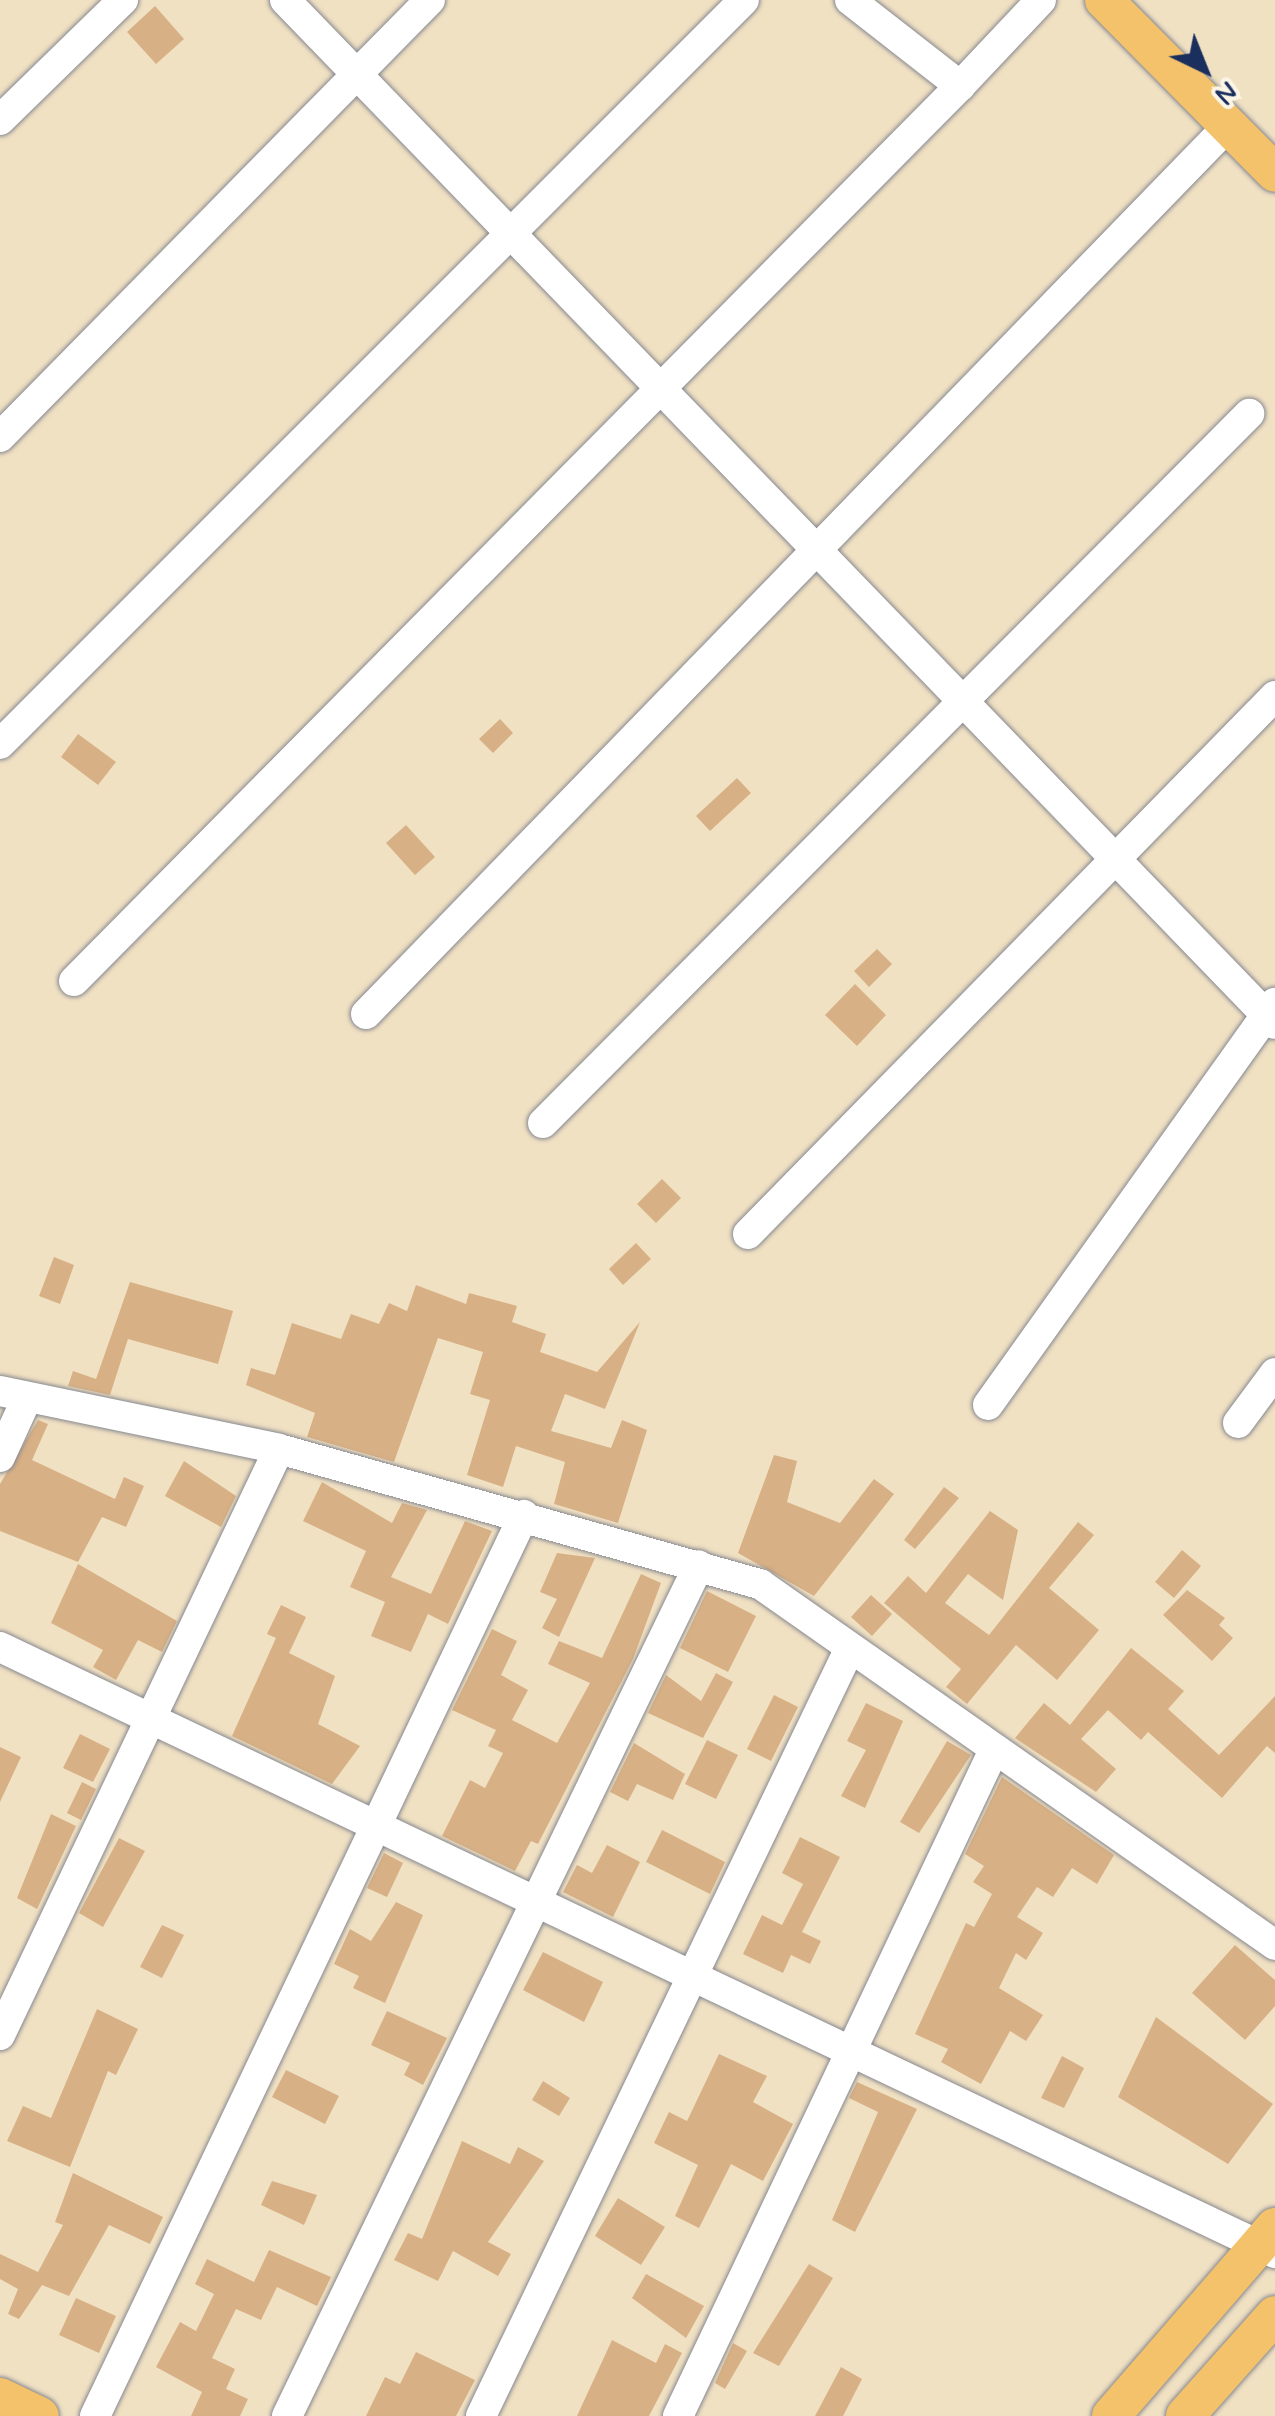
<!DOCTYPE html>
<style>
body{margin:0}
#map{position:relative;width:1275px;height:2416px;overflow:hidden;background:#f1e1c3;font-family:Mynerve,sans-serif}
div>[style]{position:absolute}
.building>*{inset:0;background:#d8b085}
.roads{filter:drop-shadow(0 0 2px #868890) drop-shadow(0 0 2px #868890)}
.minor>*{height:30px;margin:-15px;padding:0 15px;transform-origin:15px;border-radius:15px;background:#fff}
.major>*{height:38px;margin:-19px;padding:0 19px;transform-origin:19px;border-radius:19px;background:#f3c26a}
span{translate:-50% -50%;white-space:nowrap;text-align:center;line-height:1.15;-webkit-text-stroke:8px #fcf5e5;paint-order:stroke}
.north{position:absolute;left:1155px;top:20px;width:100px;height:100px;-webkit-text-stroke:8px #fcf5e5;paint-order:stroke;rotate:137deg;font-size:28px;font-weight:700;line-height:40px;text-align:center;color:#1b2f5e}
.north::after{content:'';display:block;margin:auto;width:35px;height:45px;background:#1b2f5e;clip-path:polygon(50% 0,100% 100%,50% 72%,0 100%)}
</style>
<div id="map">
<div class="building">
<div style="clip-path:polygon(155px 6px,184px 39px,156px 64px,127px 32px)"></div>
<div style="clip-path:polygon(500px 719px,513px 733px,493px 753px,479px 739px)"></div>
<div style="clip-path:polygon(78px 734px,116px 762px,98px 785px,61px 757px)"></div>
<div style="clip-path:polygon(737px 778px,751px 793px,710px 831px,696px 816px)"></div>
<div style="clip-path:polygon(406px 825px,435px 857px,415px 875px,386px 843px)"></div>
<div style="clip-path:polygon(877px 949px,892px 964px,869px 987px,854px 971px)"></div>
<div style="clip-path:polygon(855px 984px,886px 1015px,857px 1046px,825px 1015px)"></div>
<div style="clip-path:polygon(662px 1179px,681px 1198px,656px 1223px,637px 1204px)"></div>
<div style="clip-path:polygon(636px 1243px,651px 1259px,623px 1285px,609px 1269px)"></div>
<div style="clip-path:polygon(54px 1257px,74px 1265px,60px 1304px,39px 1296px)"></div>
<div style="clip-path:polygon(130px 1282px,233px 1311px,218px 1364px,128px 1339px,110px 1395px,68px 1386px,73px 1371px,96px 1379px)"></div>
<div style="clip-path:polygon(416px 1285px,466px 1304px,469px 1293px,517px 1306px,512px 1322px,546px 1334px,540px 1352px,597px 1372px,640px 1322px,605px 1409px,565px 1394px,551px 1431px,611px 1448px,622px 1420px,647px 1430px,618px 1523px,554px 1504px,565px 1462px,516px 1446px,503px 1487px,467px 1475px,490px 1400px,470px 1394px,483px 1352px,438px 1338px,394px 1462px,307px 1437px,315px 1413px,246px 1385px,251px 1368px,275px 1375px,292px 1323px,341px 1339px,351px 1314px,379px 1324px,389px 1303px,407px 1311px)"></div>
<div style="clip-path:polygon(38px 1420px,48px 1424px,32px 1460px,115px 1499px,124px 1477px,144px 1486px,126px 1527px,102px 1517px,78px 1562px,0 1531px,0 1484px)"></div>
<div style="clip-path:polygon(774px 1455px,797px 1461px,787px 1502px,840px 1523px,874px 1479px,894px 1494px,814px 1596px,738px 1553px)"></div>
<div style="clip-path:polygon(184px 1461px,236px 1496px,221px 1527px,165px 1496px)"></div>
<div style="clip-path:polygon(322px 1482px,392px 1523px,402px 1503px,427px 1510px,391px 1577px,431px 1594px,465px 1521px,492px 1531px,448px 1624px,428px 1614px,411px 1652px,371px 1636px,385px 1602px,350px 1587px,366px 1551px,303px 1521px)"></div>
<div style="clip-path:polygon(944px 1487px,959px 1498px,915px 1549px,904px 1540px)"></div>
<div style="clip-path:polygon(990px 1511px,1018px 1530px,1003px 1600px,968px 1574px,945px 1603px,989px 1635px,1078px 1522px,1094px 1535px,1049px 1588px,1099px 1630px,1057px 1680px,1016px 1645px,967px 1704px,946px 1687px,961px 1669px,884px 1603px,908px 1576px,926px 1593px)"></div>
<div style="clip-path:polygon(1182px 1550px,1201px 1566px,1174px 1598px,1155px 1582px)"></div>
<div style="clip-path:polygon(557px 1553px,595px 1558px,559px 1637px,542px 1628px,557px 1599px,540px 1592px)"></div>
<div style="clip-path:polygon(78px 1564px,177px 1621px,162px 1652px,138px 1640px,116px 1680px,93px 1667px,103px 1650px,51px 1623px)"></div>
<div style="clip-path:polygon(641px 1574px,661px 1583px,633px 1659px,538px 1844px,531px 1841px,515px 1871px,442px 1836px,470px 1780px,485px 1788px,503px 1753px,488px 1746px,496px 1730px,452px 1710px,492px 1629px,517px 1641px,501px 1675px,528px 1690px,512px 1720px,557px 1743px,590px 1683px,548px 1664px,559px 1641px,602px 1658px)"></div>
<div style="clip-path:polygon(1187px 1590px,1225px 1618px,1219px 1625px,1233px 1638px,1212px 1661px,1163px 1615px)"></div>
<div style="clip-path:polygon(707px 1591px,756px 1616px,728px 1672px,680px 1648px)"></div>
<div style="clip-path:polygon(871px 1595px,892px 1614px,872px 1636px,851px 1617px)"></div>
<div style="clip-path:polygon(281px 1605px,306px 1617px,289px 1653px,335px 1676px,318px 1724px,360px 1746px,332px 1784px,232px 1736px,276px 1638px,267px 1634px)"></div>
<div style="clip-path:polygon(1131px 1648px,1184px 1691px,1168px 1709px,1219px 1755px,1275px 1696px,1275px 1753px,1267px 1746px,1222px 1798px,1148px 1732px,1141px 1740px,1108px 1710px,1081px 1739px,1116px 1769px,1096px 1792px,1015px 1738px,1044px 1703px,1070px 1725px)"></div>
<div style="clip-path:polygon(716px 1673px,733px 1682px,703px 1738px,648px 1713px,666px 1675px,701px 1701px)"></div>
<div style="clip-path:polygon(774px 1695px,798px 1707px,771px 1761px,747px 1749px)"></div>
<div style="clip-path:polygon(866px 1703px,903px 1721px,865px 1808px,841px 1796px,866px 1750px,847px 1741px)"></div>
<div style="clip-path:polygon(80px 1734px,110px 1749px,93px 1782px,63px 1768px)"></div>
<div style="clip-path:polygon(707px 1740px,738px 1755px,716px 1799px,685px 1784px)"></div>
<div style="clip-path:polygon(947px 1741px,971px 1755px,919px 1833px,900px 1822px)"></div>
<div style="clip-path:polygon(634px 1743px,685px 1774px,673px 1800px,637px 1784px,628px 1801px,610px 1792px)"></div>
<div style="clip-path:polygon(0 1747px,21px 1757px,0 1802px)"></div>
<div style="clip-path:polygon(1002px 1777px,1114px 1855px,1097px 1884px,1072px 1868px,1053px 1897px,1037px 1887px,1017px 1917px,1043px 1933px,1026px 1960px,1016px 1953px,999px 1988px,1043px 2015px,1026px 2041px,1010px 2031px,981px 2084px,941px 2062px,948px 2049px,915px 2034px,966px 1923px,974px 1927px,992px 1894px,973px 1882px,984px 1866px,965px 1854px)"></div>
<div style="clip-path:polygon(82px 1782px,96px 1789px,81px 1820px,67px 1813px)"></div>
<div style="clip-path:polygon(51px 1814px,76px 1826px,37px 1909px,17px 1898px)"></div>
<div style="clip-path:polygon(662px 1830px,725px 1862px,710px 1894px,646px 1862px)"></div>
<div style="clip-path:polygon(800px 1837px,840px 1857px,802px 1932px,821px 1941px,810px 1964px,791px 1955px,783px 1973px,743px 1954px,762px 1915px,782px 1925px,803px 1884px,782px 1873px)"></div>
<div style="clip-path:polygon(119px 1838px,145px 1851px,103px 1927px,79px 1913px)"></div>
<div style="clip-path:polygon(607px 1845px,640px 1862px,613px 1917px,563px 1892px,577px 1865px,592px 1873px)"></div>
<div style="clip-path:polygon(384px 1853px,403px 1863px,387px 1897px,367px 1888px)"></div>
<div style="clip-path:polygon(396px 1902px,423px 1915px,385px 2003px,353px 1988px,359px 1976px,334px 1964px,350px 1929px,371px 1941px)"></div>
<div style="clip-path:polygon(162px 1925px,184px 1935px,162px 1978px,140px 1967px)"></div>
<div style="clip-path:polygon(1235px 1945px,1275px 1980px,1275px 2006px,1245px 2040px,1192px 1993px)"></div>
<div style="clip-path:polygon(543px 1952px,603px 1982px,584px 2022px,523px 1990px)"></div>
<div style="clip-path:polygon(97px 2009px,138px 2029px,116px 2075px,108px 2071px,70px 2167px,7px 2141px,23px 2106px,51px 2118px)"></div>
<div style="clip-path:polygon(387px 2011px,447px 2038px,423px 2085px,404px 2075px,410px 2063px,371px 2045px)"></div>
<div style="clip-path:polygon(1156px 2017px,1273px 2104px,1228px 2164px,1118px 2097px)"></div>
<div style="clip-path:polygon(719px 2054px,767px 2076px,753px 2102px,793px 2124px,763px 2181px,731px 2164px,699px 2228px,675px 2216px,698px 2165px,654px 2143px,669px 2112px,687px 2121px)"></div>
<div style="clip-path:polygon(1062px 2056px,1084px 2068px,1064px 2108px,1041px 2098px)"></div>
<div style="clip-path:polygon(286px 2070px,339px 2096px,325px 2124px,272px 2097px)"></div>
<div style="clip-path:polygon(543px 2081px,570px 2098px,559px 2116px,532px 2100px)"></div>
<div style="clip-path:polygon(857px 2082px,917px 2109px,855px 2232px,832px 2220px,878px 2112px,849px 2098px)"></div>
<div style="clip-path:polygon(462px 2141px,510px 2164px,518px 2147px,544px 2161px,488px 2242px,511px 2254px,498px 2276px,453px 2251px,438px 2281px,394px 2260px,408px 2233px,422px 2239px)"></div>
<div style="clip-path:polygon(73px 2173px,163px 2217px,150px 2244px,109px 2225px,69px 2296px,42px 2285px,19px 2319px,8px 2314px,18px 2289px,0 2279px,0 2254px,38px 2272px,63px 2225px,55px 2222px)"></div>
<div style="clip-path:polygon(272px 2181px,317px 2195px,304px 2225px,261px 2205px)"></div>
<div style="clip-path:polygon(618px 2198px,665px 2227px,641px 2265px,595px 2236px)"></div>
<div style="clip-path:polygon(269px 2250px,331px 2277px,317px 2306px,277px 2287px,261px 2320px,236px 2309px,212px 2358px,235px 2369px,226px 2389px,248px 2399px,240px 2416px,191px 2416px,202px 2392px,156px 2367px,180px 2322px,196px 2331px,214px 2294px,195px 2284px,207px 2259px,254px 2282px)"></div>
<div style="clip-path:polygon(809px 2264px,833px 2278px,779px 2366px,753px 2353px)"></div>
<div style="clip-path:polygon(646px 2274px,704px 2306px,686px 2338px,632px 2298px)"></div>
<div style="clip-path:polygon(76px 2298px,116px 2316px,99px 2353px,59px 2335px)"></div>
<div style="clip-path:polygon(612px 2340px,656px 2363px,665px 2344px,682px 2353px,649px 2416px,577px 2416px)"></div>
<div style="clip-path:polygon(733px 2343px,747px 2351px,725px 2389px,715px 2383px)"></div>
<div style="clip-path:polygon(416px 2352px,475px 2380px,456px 2416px,366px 2416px,385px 2377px,400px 2384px)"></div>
<div style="clip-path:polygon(841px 2367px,862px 2379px,843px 2416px,815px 2416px)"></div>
</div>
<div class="roads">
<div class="minor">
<div style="left:285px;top:0;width:1424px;rotate:45.97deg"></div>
<div style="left:850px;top:0;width:140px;rotate:38deg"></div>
<div style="left:960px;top:86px;width:118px;rotate:-46.7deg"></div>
<div style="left:0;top:120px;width:172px;rotate:-44.3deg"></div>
<div style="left:0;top:437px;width:613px;rotate:-45.46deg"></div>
<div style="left:0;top:744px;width:1052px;rotate:-45deg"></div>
<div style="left:74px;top:981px;width:1259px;rotate:-45.29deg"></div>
<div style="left:366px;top:1014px;width:1238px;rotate:-45.85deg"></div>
<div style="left:543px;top:1123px;width:1001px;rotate:-45.12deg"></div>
<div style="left:748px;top:1234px;width:753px;rotate:-45.59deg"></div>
<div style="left:0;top:1391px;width:285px;rotate:11.7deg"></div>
<div style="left:279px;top:1449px;width:500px;rotate:15.7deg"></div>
<div style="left:760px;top:1584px;width:629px;rotate:35.03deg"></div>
<div style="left:988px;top:1405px;width:494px;rotate:-54.5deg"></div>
<div style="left:1238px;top:1423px;width:62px;rotate:-53.5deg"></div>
<div style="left:0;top:1457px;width:65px;rotate:-65.4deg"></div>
<div style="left:0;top:1647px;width:1412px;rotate:25.42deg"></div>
<div style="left:0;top:2035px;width:649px;rotate:-64.54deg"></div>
<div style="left:95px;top:2416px;width:998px;rotate:-64.54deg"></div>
<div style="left:287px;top:2416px;width:945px;rotate:-64.17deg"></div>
<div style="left:481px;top:2416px;width:852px;rotate:-64.34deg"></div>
<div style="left:678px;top:2416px;width:737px;rotate:-64.62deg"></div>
</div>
<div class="major">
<div style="left:1104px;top:0;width:243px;rotate:45.3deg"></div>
<div style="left:0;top:2397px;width:44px;rotate:25.4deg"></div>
<div style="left:1111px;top:2416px;width:250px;rotate:-49.1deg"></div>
<div style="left:1185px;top:2416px;width:135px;rotate:-48.3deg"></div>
</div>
</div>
<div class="north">N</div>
</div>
